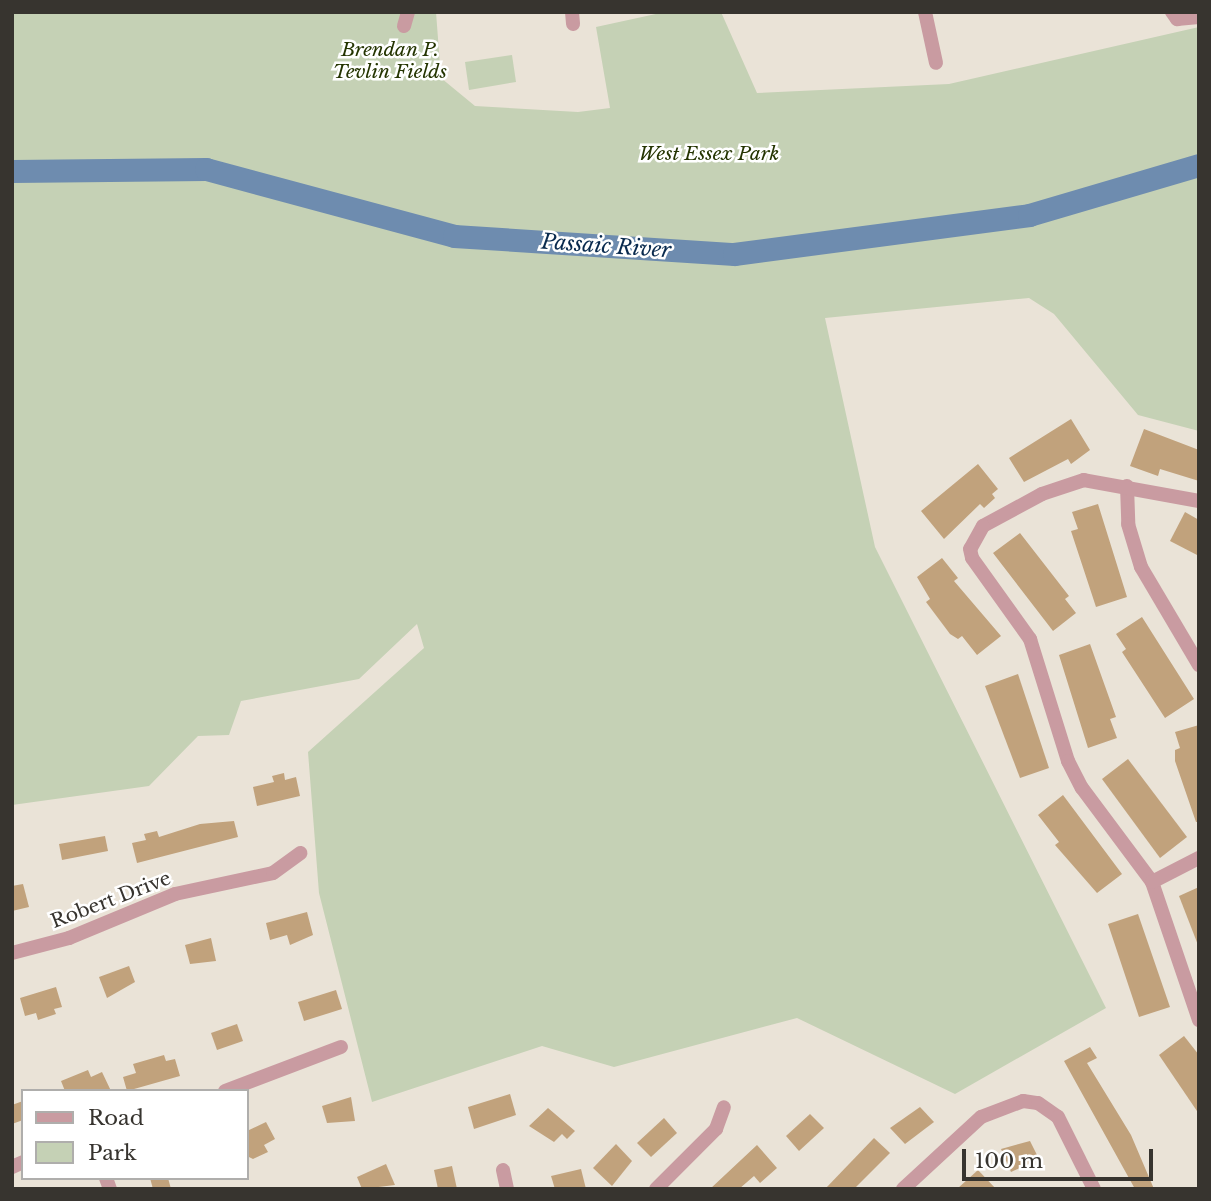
<!DOCTYPE html>
<style>
body{margin:0}
#map{position:relative;width:1211px;height:1201px;overflow:hidden;background:#eae3d7;font-family:"Libre Baskerville",serif}
div>[style]{position:absolute}
.green>*{inset:0;background:#c5d1b5}
.river>*{height:23px;margin:-11.5px;padding:0 11.5px;transform-origin:11.5px;border-radius:11.5px;background:#6e8caf}
.building>*{inset:0;background:#c1a27c}
.minor>*{height:14px;margin:-7px;padding:0 7px;transform-origin:7px;border-radius:7px;background:#c99ba1}
span{translate:-50% -50%;white-space:nowrap;text-align:center;line-height:1.15;-webkit-text-stroke:5px #fff;paint-order:stroke}
.park-label{font-size:19px;color:#243401;font-style:italic}
.street-label{font-size:19px;color:#37342f}
.water-label{font-size:21px;color:#092a4e;font-style:italic}
.frame{position:absolute;inset:0;border:14px solid #37342f;pointer-events:none}
.legend{position:absolute;left:21px;top:1089px;width:228px;height:91px;box-sizing:border-box;background:#fff;border:2px solid #afaeac;margin:0;padding:9px 12px;list-style:none;font-size:21px;color:#37342f}
.legend li{display:flex;align-items:center;gap:14px;height:35px}
.legend b{width:35px;border:2px solid #afaeac}
.scale{position:absolute;left:962px;top:1149px;width:191px;height:32px;box-sizing:border-box;border:4px solid #37342f;border-top:0;padding-left:9px;font-size:21px;line-height:24px;white-space:nowrap;color:#37342f;-webkit-text-stroke:5px #fff;paint-order:stroke}
</style>
<div id="map">
<div class="green">
<div style="clip-path:polygon(12px 12px,436px 12px,441px 78px,475px 106px,578px 112px,610px 108px,596px 27px,665px 12px,721px 12px,757px 93px,949px 84px,1199px 27px,1199px 431px,1138px 415px,1054px 314px,1029px 298px,825px 318px,875px 547px,1106px 1008px,955px 1094px,797px 1018px,614px 1067px,542px 1046px,372px 1102px,319px 893px,308px 752px,424px 648px,417px 624px,359px 679px,241px 701px,229px 735px,198px 736px,149px 786px,12px 805px)"></div>
<div style="clip-path:polygon(512px 55px,516px 82px,469px 90px,465px 62px)"></div>
</div>
<div class="river">
<div style="left:12px;top:171px;width:194px;rotate:-0.6deg"></div>
<div style="left:206px;top:169px;width:257px;rotate:15.1deg"></div>
<div style="left:454px;top:236px;width:281px;rotate:3.7deg"></div>
<div style="left:734px;top:254px;width:298px;rotate:-7.5deg"></div>
<div style="left:1029px;top:215px;width:177px;rotate:-16.4deg"></div>
</div>
<div class="building">
<div style="clip-path:polygon(1071px 419px,1090px 450px,1071px 464px,1068px 459px,1024px 482px,1009px 458px)"></div>
<div style="clip-path:polygon(1144px 429px,1199px 450px,1199px 481px,1160px 469px,1158px 476px,1130px 466px)"></div>
<div style="clip-path:polygon(978px 464px,998px 489px,992px 494px,995px 498px,984px 508px,980px 504px,944px 539px,921px 511px)"></div>
<div style="clip-path:polygon(1098px 504px,1127px 597px,1096px 607px,1071px 531px,1078px 529px,1072px 512px)"></div>
<div style="clip-path:polygon(1185px 512px,1199px 520px,1199px 556px,1170px 541px)"></div>
<div style="clip-path:polygon(1020px 533px,1069px 596px,1065px 599px,1076px 613px,1053px 631px,993px 553px)"></div>
<div style="clip-path:polygon(942px 558px,958px 578px,954px 581px,1001px 636px,977px 655px,962px 636px,958px 639px,950px 634px,926px 602px,930px 599px,917px 577px)"></div>
<div style="clip-path:polygon(1142px 617px,1194px 699px,1165px 718px,1122px 652px,1126px 649px,1116px 634px)"></div>
<div style="clip-path:polygon(1090px 644px,1116px 717px,1110px 719px,1117px 738px,1088px 748px,1059px 655px)"></div>
<div style="clip-path:polygon(1018px 674px,1049px 768px,1020px 778px,985px 686px)"></div>
<div style="clip-path:polygon(1199px 725px,1199px 822px,1196px 822px,1175px 761px,1175px 750px,1180px 748px,1175px 732px)"></div>
<div style="clip-path:polygon(1128px 759px,1187px 837px,1160px 858px,1102px 779px)"></div>
<div style="clip-path:polygon(284px 773px,285px 780px,296px 777px,300px 796px,257px 806px,253px 787px,274px 782px,272px 776px)"></div>
<div style="clip-path:polygon(1063px 795px,1122px 874px,1097px 893px,1055px 845px,1059px 842px,1038px 815px)"></div>
<div style="clip-path:polygon(234px 821px,238px 837px,137px 863px,132px 843px,146px 840px,144px 834px,157px 831px,159px 837px,200px 824px)"></div>
<div style="clip-path:polygon(105px 836px,108px 851px,62px 860px,59px 844px)"></div>
<div style="clip-path:polygon(23px 884px,29px 907px,12px 911px,12px 886px)"></div>
<div style="clip-path:polygon(1199px 887px,1199px 945px,1198px 945px,1179px 896px)"></div>
<div style="clip-path:polygon(307px 912px,313px 935px,290px 945px,287px 935px,270px 940px,266px 923px)"></div>
<div style="clip-path:polygon(1138px 914px,1170px 1007px,1139px 1017px,1108px 924px)"></div>
<div style="clip-path:polygon(211px 938px,216px 961px,190px 964px,185px 945px)"></div>
<div style="clip-path:polygon(129px 966px,135px 982px,107px 998px,99px 977px)"></div>
<div style="clip-path:polygon(56px 987px,62px 1007px,54px 1009px,56px 1014px,38px 1020px,36px 1013px,25px 1016px,20px 998px)"></div>
<div style="clip-path:polygon(336px 990px,342px 1009px,304px 1021px,298px 1002px)"></div>
<div style="clip-path:polygon(237px 1024px,243px 1041px,217px 1050px,211px 1033px)"></div>
<div style="clip-path:polygon(1184px 1036px,1199px 1055px,1199px 1114px,1159px 1055px)"></div>
<div style="clip-path:polygon(1090px 1047px,1097px 1058px,1087px 1063px,1131px 1135px,1154px 1189px,1135px 1189px,1064px 1061px)"></div>
<div style="clip-path:polygon(164px 1055px,166px 1061px,175px 1059px,180px 1076px,127px 1091px,123px 1077px,136px 1073px,133px 1064px)"></div>
<div style="clip-path:polygon(88px 1070px,91px 1077px,102px 1072px,111px 1091px,65px 1091px,61px 1081px)"></div>
<div style="clip-path:polygon(510px 1094px,516px 1115px,474px 1129px,468px 1107px)"></div>
<div style="clip-path:polygon(351px 1097px,355px 1121px,327px 1123px,322px 1106px)"></div>
<div style="clip-path:polygon(23px 1101px,23px 1120px,12px 1124px,12px 1105px)"></div>
<div style="clip-path:polygon(920px 1107px,934px 1122px,905px 1144px,890px 1128px)"></div>
<div style="clip-path:polygon(548px 1108px,575px 1131px,567px 1139px,562px 1134px,554px 1142px,529px 1126px)"></div>
<div style="clip-path:polygon(810px 1114px,824px 1128px,799px 1151px,786px 1136px)"></div>
<div style="clip-path:polygon(664px 1118px,677px 1133px,651px 1157px,637px 1143px)"></div>
<div style="clip-path:polygon(266px 1122px,275px 1139px,264px 1145px,268px 1152px,253px 1159px,247px 1156px,247px 1131px)"></div>
<div style="clip-path:polygon(874px 1138px,890px 1153px,854px 1189px,825px 1189px)"></div>
<div style="clip-path:polygon(1030px 1141px,1039px 1159px,1011px 1172px,1001px 1149px)"></div>
<div style="clip-path:polygon(616px 1144px,632px 1161px,612px 1186px,593px 1168px)"></div>
<div style="clip-path:polygon(757px 1145px,777px 1168px,760px 1183px,754px 1176px,739px 1189px,710px 1189px)"></div>
<div style="clip-path:polygon(386px 1164px,395px 1185px,362px 1189px,357px 1177px)"></div>
<div style="clip-path:polygon(452px 1166px,457px 1189px,438px 1189px,434px 1170px)"></div>
<div style="clip-path:polygon(581px 1169px,586px 1189px,555px 1189px,551px 1176px)"></div>
<div style="clip-path:polygon(978px 1170px,996px 1189px,957px 1189px)"></div>
<div style="clip-path:polygon(150px 1178px,168px 1178px,171px 1189px,153px 1189px)"></div>
</div>
<div class="minor">
<div style="left:572px;top:12px;width:12px;rotate:85deg"></div>
<div style="left:925px;top:12px;width:52px;rotate:77.8deg"></div>
<div style="left:1172px;top:12px;width:9px;rotate:54deg"></div>
<div style="left:1177px;top:19px;width:22px;rotate:-5deg"></div>
<div style="left:404px;top:26px;width:15px;rotate:-74deg"></div>
<div style="left:1127px;top:486px;width:38px;rotate:88deg"></div>
<div style="left:1128px;top:524px;width:45px;rotate:73.2deg"></div>
<div style="left:1141px;top:567px;width:114px;rotate:59.4deg"></div>
<div style="left:1199px;top:501px;width:117px;rotate:-169.7deg"></div>
<div style="left:1084px;top:480px;width:44px;rotate:161.6deg"></div>
<div style="left:1042px;top:494px;width:67px;rotate:151.5deg"></div>
<div style="left:983px;top:526px;width:26px;rotate:119deg"></div>
<div style="left:970px;top:549px;width:9px;rotate:77deg"></div>
<div style="left:972px;top:558px;width:100px;rotate:54.4deg"></div>
<div style="left:1030px;top:639px;width:128px;rotate:72.7deg"></div>
<div style="left:1068px;top:761px;width:30px;rotate:63deg"></div>
<div style="left:1082px;top:788px;width:117px;rotate:53.3deg"></div>
<div style="left:1152px;top:882px;width:146px;rotate:71.2deg"></div>
<div style="left:1152px;top:882px;width:53px;rotate:-27.1deg"></div>
<div style="left:12px;top:953px;width:59px;rotate:-14.7deg"></div>
<div style="left:69px;top:938px;width:115px;rotate:-22.5deg"></div>
<div style="left:175px;top:894px;width:100px;rotate:-12.1deg"></div>
<div style="left:273px;top:873px;width:34px;rotate:-36deg"></div>
<div style="left:225px;top:1091px;width:124px;rotate:-20.8deg"></div>
<div style="left:12px;top:1167px;width:12px;rotate:-24deg"></div>
<div style="left:503px;top:1170px;width:19px;rotate:78deg"></div>
<div style="left:106px;top:1178px;width:12px;rotate:70deg"></div>
<div style="left:656px;top:1189px;width:85px;rotate:-45deg"></div>
<div style="left:716px;top:1129px;width:23px;rotate:-70deg"></div>
<div style="left:903px;top:1189px;width:106px;rotate:-42.7deg"></div>
<div style="left:981px;top:1117px;width:45px;rotate:-20.9deg"></div>
<div style="left:1023px;top:1101px;width:15px;rotate:8deg"></div>
<div style="left:1038px;top:1103px;width:24px;rotate:35deg"></div>
<div style="left:1058px;top:1117px;width:80px;rotate:63.4deg"></div>
</div>
<div class="park-label">
<span style="left:390px;top:61px">Brendan P.<br>Tevlin Fields</span>
<span style="left:709px;top:154px">West Essex Park</span>
</div>
<div class="street-label">
<span style="left:111px;top:900px;rotate:-21deg">Robert Drive</span>
</div>
<div class="water-label">
<span style="left:606px;top:246px;rotate:4deg">Passaic River</span>
</div>
<div class="frame"></div>
<ul class="legend">
<li><b style="height:9px;background:#c99ba1"></b>Road</li>
<li><b style="height:19px;background:#c5d1b5"></b>Park</li>
</ul>
<div class="scale">100 m</div>
</div>
